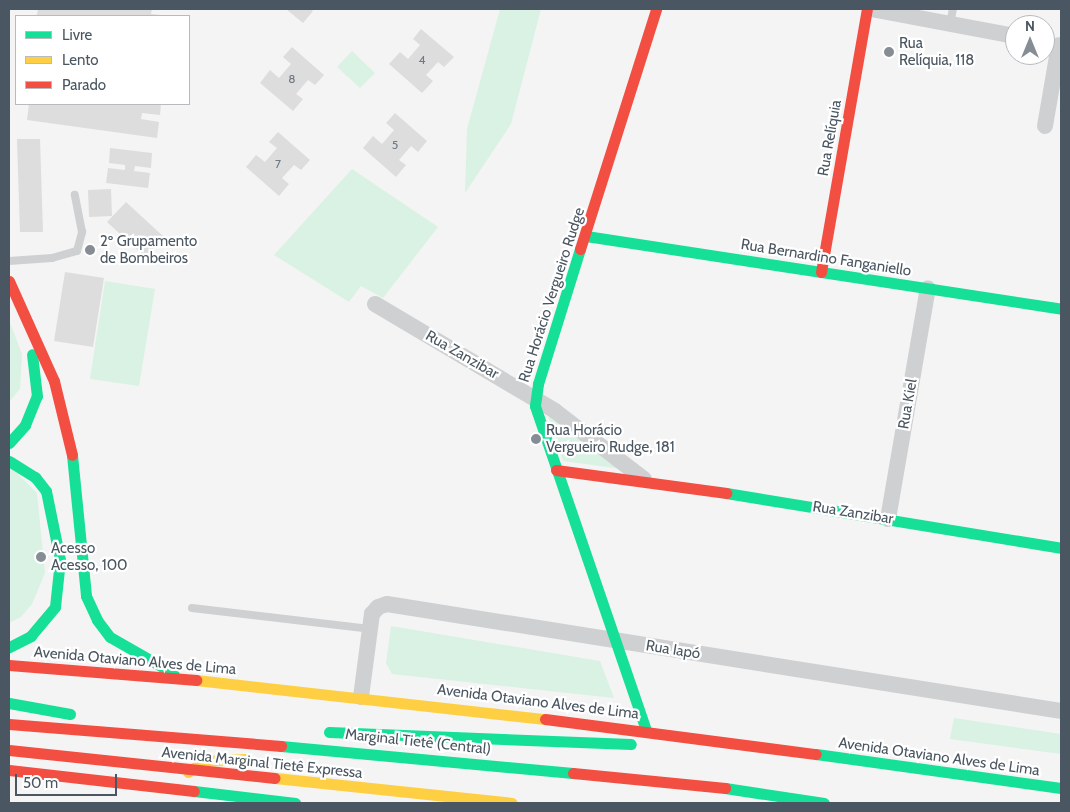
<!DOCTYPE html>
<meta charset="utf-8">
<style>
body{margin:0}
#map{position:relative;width:1070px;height:812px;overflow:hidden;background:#f4f4f4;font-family:Cabin,sans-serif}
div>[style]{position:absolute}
.green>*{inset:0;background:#d9f2e3}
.building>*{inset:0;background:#ddddde}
.lane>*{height:8px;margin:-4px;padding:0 4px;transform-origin:4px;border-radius:4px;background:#ced0d2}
.street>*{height:16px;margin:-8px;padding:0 8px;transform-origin:8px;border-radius:8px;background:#ced0d2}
.fast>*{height:11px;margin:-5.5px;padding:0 5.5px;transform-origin:5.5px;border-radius:5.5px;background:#16e098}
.slow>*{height:11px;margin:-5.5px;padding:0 5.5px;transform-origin:5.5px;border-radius:5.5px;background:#ffcf43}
.jam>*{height:11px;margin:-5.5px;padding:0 5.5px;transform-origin:5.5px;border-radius:5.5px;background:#f24e42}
.dots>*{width:14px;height:14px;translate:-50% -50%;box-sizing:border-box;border:2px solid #fff;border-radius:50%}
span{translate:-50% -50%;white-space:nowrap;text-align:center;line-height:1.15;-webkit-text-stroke:4.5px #fff;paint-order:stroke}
.number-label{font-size:12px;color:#707881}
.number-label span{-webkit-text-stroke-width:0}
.poi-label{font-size:15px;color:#4a5661}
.left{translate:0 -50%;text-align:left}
.street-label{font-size:15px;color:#4a5661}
.frame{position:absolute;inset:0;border:10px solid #4a5661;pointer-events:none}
.legend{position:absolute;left:15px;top:15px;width:175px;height:90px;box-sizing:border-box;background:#fff;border:1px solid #b7bbc0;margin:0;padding:6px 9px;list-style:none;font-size:15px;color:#4a5661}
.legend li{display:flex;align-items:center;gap:10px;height:25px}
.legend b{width:25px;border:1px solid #b7bbc0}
.north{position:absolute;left:1005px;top:15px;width:50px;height:50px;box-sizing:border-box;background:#fff;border:1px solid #b7bbc0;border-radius:50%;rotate:0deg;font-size:14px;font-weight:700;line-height:20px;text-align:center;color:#4a5661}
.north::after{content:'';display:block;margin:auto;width:18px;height:22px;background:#868d94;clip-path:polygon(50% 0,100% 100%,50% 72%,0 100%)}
.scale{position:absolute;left:15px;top:774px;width:102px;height:22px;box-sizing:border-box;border:2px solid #4a5661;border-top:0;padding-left:6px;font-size:15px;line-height:18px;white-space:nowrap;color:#4a5661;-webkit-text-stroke:4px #fff;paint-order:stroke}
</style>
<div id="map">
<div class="green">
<div style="clip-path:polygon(500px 9px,541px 9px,511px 124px,465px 193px,467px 129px)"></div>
<div style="clip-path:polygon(352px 51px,375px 73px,360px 88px,337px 67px)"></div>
<div style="clip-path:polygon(352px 169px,438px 227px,383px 298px,361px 286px,349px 302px,274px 255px)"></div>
<div style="clip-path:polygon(105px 281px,155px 289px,139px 386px,90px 379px)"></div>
<div style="clip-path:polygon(9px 320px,22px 354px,20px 389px,9px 402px)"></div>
<div style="clip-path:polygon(547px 413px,622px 469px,563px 461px)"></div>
<div style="clip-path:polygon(9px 465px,37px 493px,45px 573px,32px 604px,21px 617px,9px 623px)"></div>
<div style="clip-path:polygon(391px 626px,600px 661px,614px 698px,392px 674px,386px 663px)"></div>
<div style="clip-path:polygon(954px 718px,1061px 734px,1061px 754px,950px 739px)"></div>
</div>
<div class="building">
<div style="clip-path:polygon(38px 9px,152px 9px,151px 14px,160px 15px,48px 16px,37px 15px)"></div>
<div style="clip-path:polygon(286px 9px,310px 9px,313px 11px,303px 23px)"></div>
<div style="clip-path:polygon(421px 29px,454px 57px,444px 67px,438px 62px,426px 75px,433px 81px,422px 93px,389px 64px,400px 52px,408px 59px,420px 45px,413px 39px)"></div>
<div style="clip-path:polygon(292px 47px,324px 75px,315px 85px,308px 80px,296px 94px,303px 99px,293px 111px,260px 83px,270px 70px,279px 78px,291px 64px,283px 57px)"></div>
<div style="clip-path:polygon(29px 104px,161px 104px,160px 115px,142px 113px,141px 119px,159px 122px,157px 138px,27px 120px)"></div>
<div style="clip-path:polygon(395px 113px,427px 141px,418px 152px,411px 146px,399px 160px,406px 165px,396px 177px,363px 148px,373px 136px,382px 144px,394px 130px,386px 123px)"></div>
<div style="clip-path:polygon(278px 132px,310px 160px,301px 170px,294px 165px,282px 178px,289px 184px,279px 196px,246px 167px,256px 155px,265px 162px,277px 148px,269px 142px)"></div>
<div style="clip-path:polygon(17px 139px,40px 139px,43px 232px,20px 232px)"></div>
<div style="clip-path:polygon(110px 148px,152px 153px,151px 168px,135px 166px,134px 171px,150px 173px,148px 188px,106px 183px,108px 168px,125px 170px,125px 165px,109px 163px)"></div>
<div style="clip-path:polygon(111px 189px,112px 216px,89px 217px,88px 190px)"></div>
<div style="clip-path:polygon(126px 202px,164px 237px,145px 257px,107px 222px)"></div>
<div style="clip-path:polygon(65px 272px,104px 278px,93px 347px,54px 341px)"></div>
</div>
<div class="lane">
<div style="left:950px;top:24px;width:15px;rotate:-79deg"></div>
<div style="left:9px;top:261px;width:43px;rotate:-4deg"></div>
<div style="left:52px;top:258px;width:26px;rotate:-16deg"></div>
<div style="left:77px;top:251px;width:20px;rotate:-75deg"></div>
<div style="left:82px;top:232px;width:38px;rotate:-101deg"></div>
<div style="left:192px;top:608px;width:179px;rotate:6.7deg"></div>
</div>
<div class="street">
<div style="left:871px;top:9px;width:147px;rotate:10.6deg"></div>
<div style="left:1045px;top:126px;width:82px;rotate:-80.2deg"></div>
<div style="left:375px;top:304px;width:209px;rotate:30.7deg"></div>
<div style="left:555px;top:411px;width:112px;rotate:37.4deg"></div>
<div style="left:888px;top:519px;width:234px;rotate:-80.2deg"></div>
<div style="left:361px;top:697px;width:84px;rotate:-82.5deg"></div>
<div style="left:372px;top:614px;width:9px;rotate:-49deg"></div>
<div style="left:378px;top:607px;width:9px;rotate:-18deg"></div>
<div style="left:387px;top:604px;width:682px;rotate:9.02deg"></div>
</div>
<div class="fast">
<div style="left:586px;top:236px;width:481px;rotate:8.7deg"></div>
<div style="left:580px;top:249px;width:141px;rotate:107.3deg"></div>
<div style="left:538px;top:384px;width:22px;rotate:98deg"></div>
<div style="left:535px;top:406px;width:342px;rotate:71.1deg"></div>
<div style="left:9px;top:443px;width:24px;rotate:-48deg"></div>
<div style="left:25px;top:425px;width:31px;rotate:-68deg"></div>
<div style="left:37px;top:396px;width:42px;rotate:-96.8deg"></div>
<div style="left:72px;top:455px;width:142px;rotate:84.3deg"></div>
<div style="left:86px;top:596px;width:26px;rotate:65deg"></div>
<div style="left:97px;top:620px;width:21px;rotate:53deg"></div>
<div style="left:110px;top:637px;width:73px;rotate:29.7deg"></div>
<div style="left:9px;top:461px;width:31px;rotate:32deg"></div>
<div style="left:35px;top:477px;width:18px;rotate:52deg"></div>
<div style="left:46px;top:491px;width:70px;rotate:78.5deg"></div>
<div style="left:60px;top:560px;width:47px;rotate:96.1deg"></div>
<div style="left:55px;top:607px;width:38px;rotate:130deg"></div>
<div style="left:31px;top:636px;width:25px;rotate:153deg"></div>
<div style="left:726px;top:493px;width:339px;rotate:9.3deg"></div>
<div style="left:9px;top:703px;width:62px;rotate:10.2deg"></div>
<div style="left:329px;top:732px;width:302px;rotate:2.3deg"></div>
<div style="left:281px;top:746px;width:293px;rotate:5.3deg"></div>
<div style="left:816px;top:754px;width:247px;rotate:7.9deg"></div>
<div style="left:725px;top:788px;width:100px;rotate:8.6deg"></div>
<div style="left:194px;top:791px;width:102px;rotate:6.8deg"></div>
</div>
<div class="slow">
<div style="left:196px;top:680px;width:351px;rotate:6.4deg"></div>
<div style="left:188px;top:772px;width:19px;rotate:-35deg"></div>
<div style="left:204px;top:761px;width:41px;rotate:-2.8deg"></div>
<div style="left:275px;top:778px;width:238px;rotate:6deg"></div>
</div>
<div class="jam">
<div style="left:580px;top:249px;width:252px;rotate:-72.4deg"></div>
<div style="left:821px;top:272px;width:267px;rotate:-80.1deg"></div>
<div style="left:9px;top:281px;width:110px;rotate:65.8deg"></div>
<div style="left:54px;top:381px;width:76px;rotate:76.3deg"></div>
<div style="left:556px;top:470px;width:172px;rotate:7.7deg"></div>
<div style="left:9px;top:665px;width:188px;rotate:4.6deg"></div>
<div style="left:545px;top:719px;width:273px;rotate:7.4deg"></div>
<div style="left:9px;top:724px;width:273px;rotate:4.6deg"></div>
<div style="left:9px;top:750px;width:267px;rotate:6deg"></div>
<div style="left:9px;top:770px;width:186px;rotate:6.5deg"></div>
<div style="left:573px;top:773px;width:153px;rotate:5.6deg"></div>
</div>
<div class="dots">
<div style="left:889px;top:52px;background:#868d94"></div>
<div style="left:90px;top:250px;background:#868d94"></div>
<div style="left:536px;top:439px;background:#868d94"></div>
<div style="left:41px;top:557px;background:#868d94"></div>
</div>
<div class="number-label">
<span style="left:422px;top:60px">4</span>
<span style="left:292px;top:79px">8</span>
<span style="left:395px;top:145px">5</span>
<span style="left:278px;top:164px">7</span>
</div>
<div class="poi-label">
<span class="left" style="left:899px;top:52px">Rua<br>Relíquia, 118</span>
<span class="left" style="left:100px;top:250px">2º Grupamento<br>de Bombeiros</span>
<span class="left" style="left:546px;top:439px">Rua Horácio<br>Vergueiro Rudge, 181</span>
<span class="left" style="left:51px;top:557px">Acesso<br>Acesso, 100</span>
</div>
<div class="street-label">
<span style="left:830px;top:138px;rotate:-80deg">Rua Relíquia</span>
<span style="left:826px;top:258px;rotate:9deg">Rua Bernardino Fanganiello</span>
<span style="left:552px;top:295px;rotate:-72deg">Rua Horácio Vergueiro Rudge</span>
<span style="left:462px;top:355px;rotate:30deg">Rua Zanzibar</span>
<span style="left:908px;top:404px;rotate:-80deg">Rua Kiel</span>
<span style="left:853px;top:513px;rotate:9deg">Rua Zanzibar</span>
<span style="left:673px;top:650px;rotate:9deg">Rua Iapó</span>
<span style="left:135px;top:661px;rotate:5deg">Avenida Otaviano Alves de Lima</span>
<span style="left:538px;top:702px;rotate:7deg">Avenida Otaviano Alves de Lima</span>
<span style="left:418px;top:742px;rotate:6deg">Marginal Tietê (Central)</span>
<span style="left:939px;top:757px;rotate:8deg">Avenida Otaviano Alves de Lima</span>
<span style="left:262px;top:763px;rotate:6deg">Avenida Marginal Tietê Expressa</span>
</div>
<div class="frame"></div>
<ul class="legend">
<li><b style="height:6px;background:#16e098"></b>Livre</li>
<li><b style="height:6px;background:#ffcf43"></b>Lento</li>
<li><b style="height:6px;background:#f24e42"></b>Parado</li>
</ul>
<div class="north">N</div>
<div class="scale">50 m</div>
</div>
